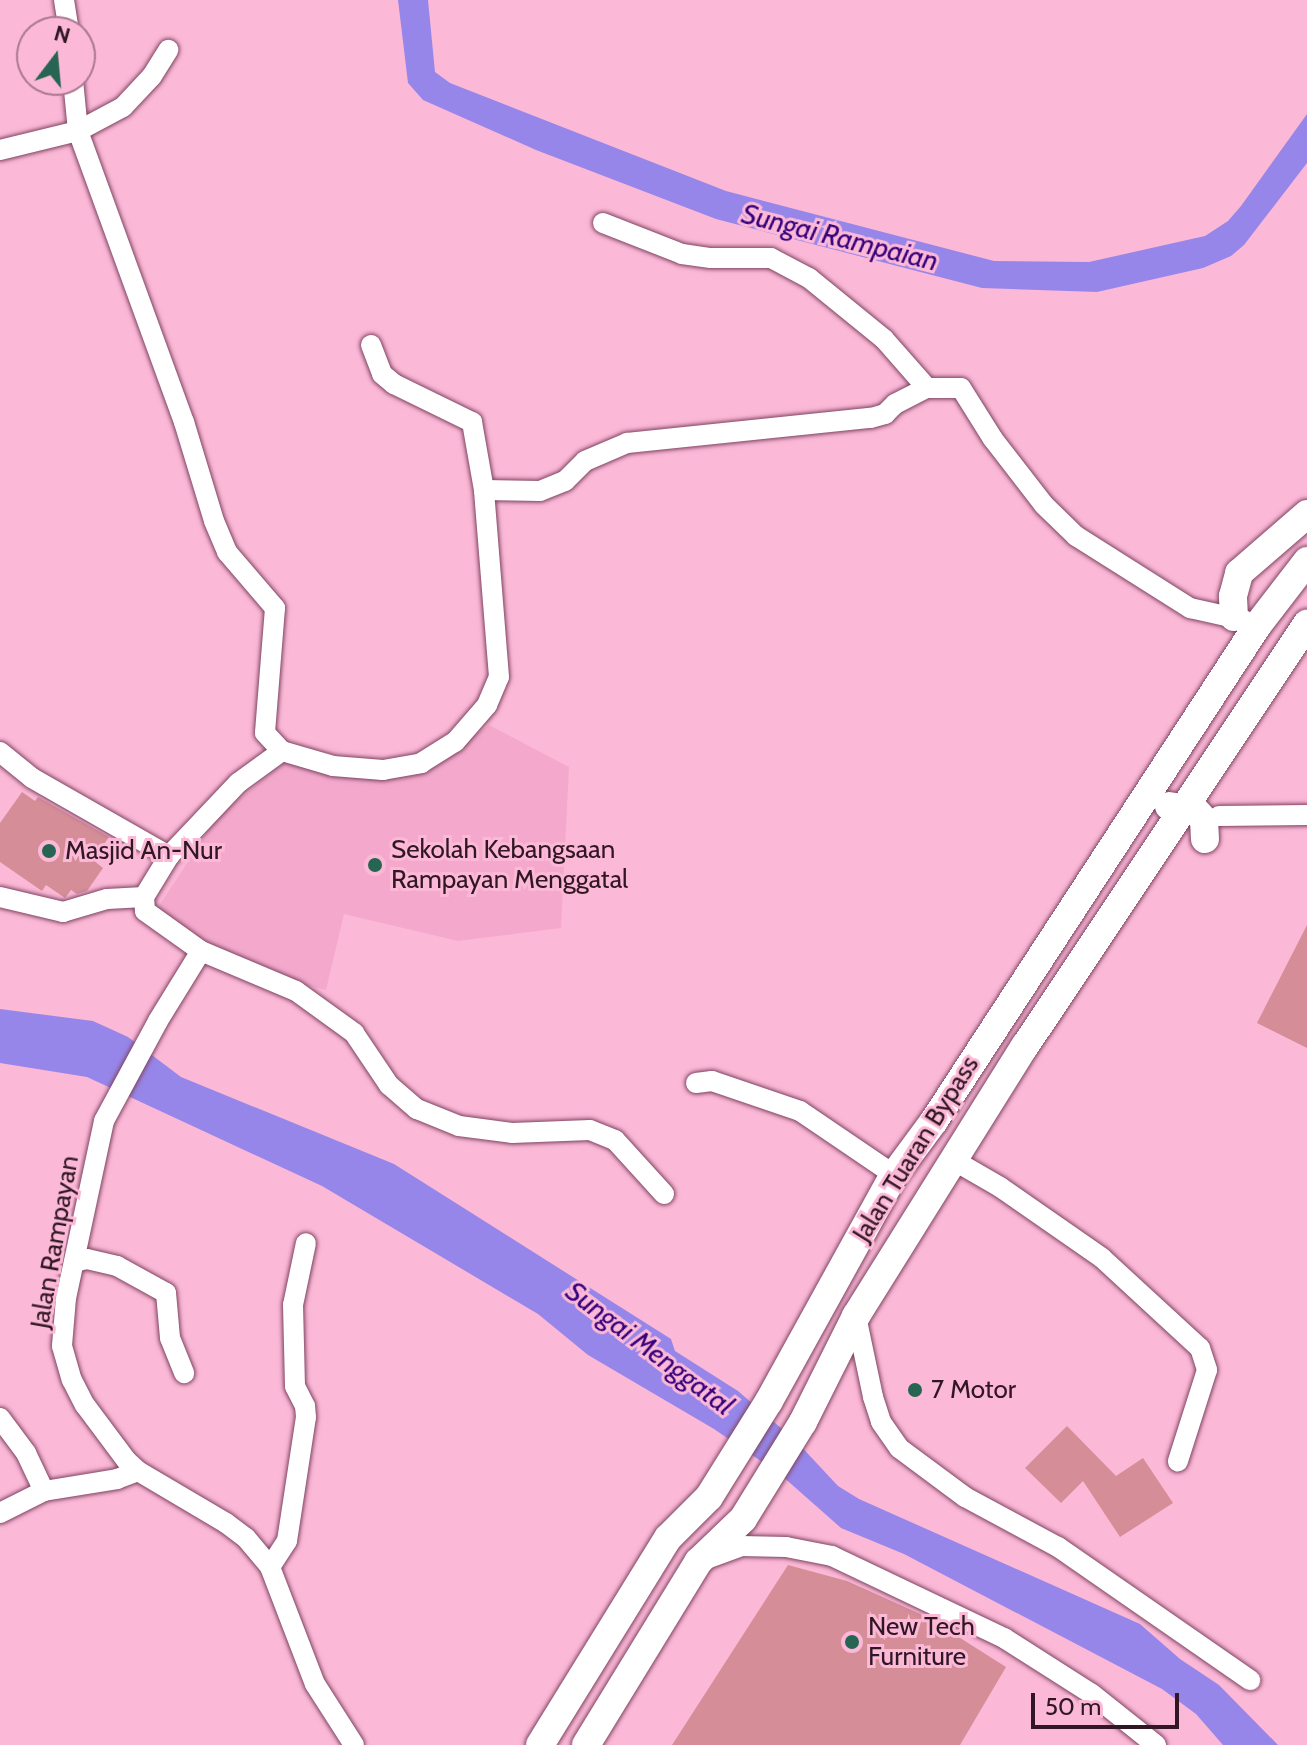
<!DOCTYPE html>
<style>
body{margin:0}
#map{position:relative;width:1307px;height:1745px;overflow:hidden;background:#fcb8d7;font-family:Cabin,sans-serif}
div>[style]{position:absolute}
.built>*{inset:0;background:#f4a9cc}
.water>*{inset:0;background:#9786e9}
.building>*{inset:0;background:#d58d98}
.roads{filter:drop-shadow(0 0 2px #7e4461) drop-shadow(0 0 2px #7e4461)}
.minor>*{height:20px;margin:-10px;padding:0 10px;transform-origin:10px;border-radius:10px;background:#fff}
.highway>*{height:28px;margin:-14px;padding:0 14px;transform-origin:14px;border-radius:14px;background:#fff}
.dots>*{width:22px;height:22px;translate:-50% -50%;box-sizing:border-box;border:4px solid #fcb8d7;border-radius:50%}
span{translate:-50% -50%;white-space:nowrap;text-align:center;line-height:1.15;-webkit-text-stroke:6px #fcb8d7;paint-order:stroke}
.poi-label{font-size:26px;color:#301723}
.left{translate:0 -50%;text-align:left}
.street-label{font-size:26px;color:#301723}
.water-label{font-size:28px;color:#34007b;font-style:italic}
.north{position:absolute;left:16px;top:16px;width:80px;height:80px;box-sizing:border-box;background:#fcb8d7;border:2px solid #aa788f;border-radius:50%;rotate:16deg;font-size:22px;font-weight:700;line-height:32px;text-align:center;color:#301723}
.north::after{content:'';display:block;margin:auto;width:28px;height:36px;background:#266551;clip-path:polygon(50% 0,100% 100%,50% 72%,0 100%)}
.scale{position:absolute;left:1031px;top:1693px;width:148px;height:36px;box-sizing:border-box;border:4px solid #301723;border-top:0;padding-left:10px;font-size:24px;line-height:28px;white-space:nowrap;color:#301723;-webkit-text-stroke:6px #fcb8d7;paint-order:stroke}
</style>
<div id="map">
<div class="built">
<div style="clip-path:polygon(489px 725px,569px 767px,561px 928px,458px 941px,344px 914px,326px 990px,281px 979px,216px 952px,155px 912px,217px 817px,290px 758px,349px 772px,446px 756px)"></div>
</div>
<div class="water">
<div style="clip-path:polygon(398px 0,428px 0,435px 72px,450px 83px,726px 191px,994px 261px,1089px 262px,1205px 236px,1228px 221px,1241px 206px,1307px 114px,1307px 163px,1244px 245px,1231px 256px,1203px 268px,1097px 292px,982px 288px,716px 219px,536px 150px,423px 100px,408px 83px)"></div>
<div style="clip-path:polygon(0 1009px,93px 1021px,128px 1037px,181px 1077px,394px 1164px,671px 1339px,675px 1351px,738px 1391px,796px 1441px,838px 1486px,859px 1499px,1140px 1624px,1180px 1659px,1219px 1685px,1278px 1745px,1223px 1745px,1196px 1714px,1162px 1689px,904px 1554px,841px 1528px,781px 1475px,714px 1429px,588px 1355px,538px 1314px,322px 1186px,87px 1077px,0 1063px)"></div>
</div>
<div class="building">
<div style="clip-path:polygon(22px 792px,35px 801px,38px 797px,109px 837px,93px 860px,103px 868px,87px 891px,77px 894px,71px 890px,65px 898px,46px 885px,42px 891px,0 862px,0 823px)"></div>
<div style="clip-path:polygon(1307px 925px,1307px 1048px,1257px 1023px)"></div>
<div style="clip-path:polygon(1067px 1426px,1116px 1476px,1143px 1458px,1173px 1503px,1120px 1537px,1083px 1481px,1061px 1503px,1025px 1468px)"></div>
<div style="clip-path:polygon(788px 1565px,847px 1581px,927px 1617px,1006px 1667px,960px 1745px,672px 1745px)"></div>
</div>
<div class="roads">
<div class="minor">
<div style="left:64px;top:0;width:32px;rotate:81deg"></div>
<div style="left:73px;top:80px;width:51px;rotate:84.4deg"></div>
<div style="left:78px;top:131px;width:310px;rotate:70deg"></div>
<div style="left:184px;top:422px;width:103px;rotate:73.1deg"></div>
<div style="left:214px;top:521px;width:34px;rotate:67deg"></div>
<div style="left:227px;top:552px;width:74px;rotate:49.4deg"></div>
<div style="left:275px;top:608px;width:125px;rotate:94.6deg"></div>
<div style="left:265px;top:733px;width:25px;rotate:47deg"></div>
<div style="left:282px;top:751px;width:53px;rotate:16.4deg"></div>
<div style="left:333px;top:766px;width:50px;rotate:4.6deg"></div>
<div style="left:383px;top:770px;width:39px;rotate:-10deg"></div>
<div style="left:421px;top:763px;width:40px;rotate:-32deg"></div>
<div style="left:455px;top:742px;width:49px;rotate:-49.1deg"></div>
<div style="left:487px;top:705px;width:30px;rotate:-67deg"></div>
<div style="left:499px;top:677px;width:188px;rotate:-94.6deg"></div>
<div style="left:484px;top:490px;width:56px;rotate:1deg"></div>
<div style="left:540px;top:491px;width:27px;rotate:-22deg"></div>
<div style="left:565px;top:481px;width:28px;rotate:-45deg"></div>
<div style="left:585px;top:461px;width:46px;rotate:-23.2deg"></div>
<div style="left:627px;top:443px;width:245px;rotate:-5.9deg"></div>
<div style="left:871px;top:418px;width:15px;rotate:-16deg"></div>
<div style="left:885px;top:414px;width:14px;rotate:-45deg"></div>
<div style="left:895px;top:404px;width:36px;rotate:-27deg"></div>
<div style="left:927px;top:388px;width:34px"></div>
<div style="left:961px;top:388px;width:60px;rotate:57.9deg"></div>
<div style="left:993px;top:439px;width:83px;rotate:52.3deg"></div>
<div style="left:1044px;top:505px;width:45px;rotate:44.1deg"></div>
<div style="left:1076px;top:536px;width:135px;rotate:32.3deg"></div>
<div style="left:1190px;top:608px;width:55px;rotate:12.5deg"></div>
<div style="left:0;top:150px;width:80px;rotate:-13.7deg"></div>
<div style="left:78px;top:131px;width:51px;rotate:-28.1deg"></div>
<div style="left:123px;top:107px;width:42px;rotate:-46.9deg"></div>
<div style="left:152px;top:76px;width:31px;rotate:-58deg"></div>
<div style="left:603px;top:223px;width:85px;rotate:21.4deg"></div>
<div style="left:682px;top:254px;width:29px;rotate:8deg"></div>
<div style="left:711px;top:258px;width:60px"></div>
<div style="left:771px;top:258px;width:43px;rotate:27.8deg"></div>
<div style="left:809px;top:278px;width:97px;rotate:39.1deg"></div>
<div style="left:884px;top:339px;width:65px;rotate:48.7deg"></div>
<div style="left:371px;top:345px;width:31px;rotate:69deg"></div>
<div style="left:382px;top:374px;width:16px;rotate:40deg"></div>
<div style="left:394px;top:384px;width:87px;rotate:26deg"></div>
<div style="left:472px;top:422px;width:69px;rotate:80deg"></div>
<div style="left:282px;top:751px;width:54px;rotate:144deg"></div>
<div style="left:238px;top:783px;width:100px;rotate:133.4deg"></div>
<div style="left:169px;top:856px;width:48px;rotate:121.4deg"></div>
<div style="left:144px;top:897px;width:14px;rotate:86deg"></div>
<div style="left:145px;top:911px;width:69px;rotate:35.5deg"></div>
<div style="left:201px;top:951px;width:103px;rotate:22.8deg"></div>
<div style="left:296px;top:991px;width:72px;rotate:35.9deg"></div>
<div style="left:354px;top:1033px;width:63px;rotate:56.1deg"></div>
<div style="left:389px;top:1085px;width:37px;rotate:41deg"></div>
<div style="left:417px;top:1109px;width:45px;rotate:22deg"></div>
<div style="left:459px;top:1126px;width:53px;rotate:7.5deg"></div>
<div style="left:512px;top:1133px;width:78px;rotate:-2.2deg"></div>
<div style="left:590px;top:1130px;width:27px;rotate:22deg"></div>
<div style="left:615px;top:1140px;width:73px;rotate:47.8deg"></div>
<div style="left:0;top:752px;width:41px;rotate:39.1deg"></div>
<div style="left:32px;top:778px;width:158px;rotate:29.7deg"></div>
<div style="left:1219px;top:816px;width:88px;rotate:-0.7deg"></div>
<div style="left:0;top:897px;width:65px;rotate:13.4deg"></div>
<div style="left:63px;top:912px;width:46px;rotate:-16.5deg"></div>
<div style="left:107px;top:899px;width:37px;rotate:-3deg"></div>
<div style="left:201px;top:951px;width:82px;rotate:121.6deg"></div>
<div style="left:158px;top:1021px;width:114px;rotate:118.4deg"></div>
<div style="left:104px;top:1121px;width:181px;rotate:102.1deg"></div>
<div style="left:66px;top:1298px;width:48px;rotate:94.8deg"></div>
<div style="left:62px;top:1346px;width:35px;rotate:74deg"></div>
<div style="left:72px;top:1380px;width:28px;rotate:63deg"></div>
<div style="left:85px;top:1405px;width:69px;rotate:53.3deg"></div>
<div style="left:126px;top:1460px;width:16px;rotate:43deg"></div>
<div style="left:138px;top:1471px;width:102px;rotate:30.6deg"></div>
<div style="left:226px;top:1523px;width:25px;rotate:37deg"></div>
<div style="left:246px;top:1538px;width:38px;rotate:50deg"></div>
<div style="left:270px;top:1567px;width:125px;rotate:69deg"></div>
<div style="left:315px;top:1684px;width:72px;rotate:57.4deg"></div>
<div style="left:696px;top:1083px;width:16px;rotate:-7deg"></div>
<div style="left:712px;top:1081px;width:93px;rotate:18.8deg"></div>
<div style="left:800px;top:1111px;width:114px;rotate:34.2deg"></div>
<div style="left:955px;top:1161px;width:52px;rotate:30deg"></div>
<div style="left:1000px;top:1187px;width:124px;rotate:34.8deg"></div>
<div style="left:1102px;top:1258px;width:133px;rotate:42.6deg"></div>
<div style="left:1200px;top:1348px;width:23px;rotate:72deg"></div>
<div style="left:1207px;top:1370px;width:96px;rotate:107.7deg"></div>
<div style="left:74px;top:1262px;width:13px;rotate:-13deg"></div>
<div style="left:87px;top:1259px;width:31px;rotate:13deg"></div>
<div style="left:117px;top:1266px;width:56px;rotate:28.9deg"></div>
<div style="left:166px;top:1293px;width:45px;rotate:84.9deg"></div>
<div style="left:170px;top:1338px;width:38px;rotate:68deg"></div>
<div style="left:856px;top:1316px;width:83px;rotate:78.1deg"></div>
<div style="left:873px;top:1397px;width:26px;rotate:72deg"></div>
<div style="left:881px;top:1422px;width:32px;rotate:55deg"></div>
<div style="left:899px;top:1448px;width:82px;rotate:36.6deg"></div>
<div style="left:965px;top:1497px;width:106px;rotate:28.3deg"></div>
<div style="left:1058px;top:1547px;width:234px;rotate:34.7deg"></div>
<div style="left:0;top:1418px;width:44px;rotate:53.4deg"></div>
<div style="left:26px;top:1453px;width:42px;rotate:64.7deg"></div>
<div style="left:0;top:1513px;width:49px;rotate:-26.6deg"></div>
<div style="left:44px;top:1491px;width:74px;rotate:-9.3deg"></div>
<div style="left:117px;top:1479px;width:22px;rotate:-21deg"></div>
<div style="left:706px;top:1559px;width:37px;rotate:-20deg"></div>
<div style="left:741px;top:1546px;width:45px;rotate:1.3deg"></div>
<div style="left:786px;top:1547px;width:47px;rotate:11.1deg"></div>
<div style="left:832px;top:1556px;width:191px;rotate:25.5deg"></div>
<div style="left:1004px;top:1638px;width:104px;rotate:32.5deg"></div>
<div style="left:1092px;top:1694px;width:82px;rotate:38.6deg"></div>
<div style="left:270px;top:1567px;width:31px;rotate:-57deg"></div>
<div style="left:287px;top:1541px;width:125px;rotate:-81.3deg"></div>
<div style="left:306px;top:1417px;width:11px;rotate:-95deg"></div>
<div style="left:305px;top:1406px;width:22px;rotate:-117deg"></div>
<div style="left:295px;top:1386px;width:81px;rotate:-91.4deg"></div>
<div style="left:293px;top:1305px;width:63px;rotate:-78.2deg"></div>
</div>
<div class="highway">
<div style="left:1234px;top:617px;width:21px;rotate:-93deg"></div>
<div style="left:1233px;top:596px;width:24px;rotate:-75deg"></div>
<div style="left:1239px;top:573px;width:90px;rotate:-40.9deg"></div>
<div style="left:1169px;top:806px;width:26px;rotate:9deg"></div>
<div style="left:1195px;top:810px;width:13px;rotate:48deg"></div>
<div style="left:1204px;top:820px;width:19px;rotate:87deg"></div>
<div style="left:540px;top:1745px;width:243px;rotate:-58.3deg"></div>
<div style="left:668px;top:1538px;width:58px;rotate:-45deg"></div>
<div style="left:709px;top:1497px;width:113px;rotate:-58deg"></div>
<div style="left:769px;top:1401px;width:258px;rotate:-61.1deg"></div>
<div style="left:894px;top:1175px;width:67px;rotate:-53.5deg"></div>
<div style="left:934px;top:1121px;width:591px;rotate:-56.87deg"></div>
<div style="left:1257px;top:626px;width:82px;rotate:-52.4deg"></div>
<div style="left:586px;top:1745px;width:215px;rotate:-58.5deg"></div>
<div style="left:698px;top:1562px;width:62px;rotate:-43.7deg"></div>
<div style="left:743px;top:1519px;width:114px;rotate:-58.3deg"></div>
<div style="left:803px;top:1422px;width:119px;rotate:-63.4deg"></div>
<div style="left:856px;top:1316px;width:319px;rotate:-58deg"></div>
<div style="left:1025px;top:1046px;width:508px;rotate:-56.25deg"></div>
</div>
</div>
<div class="dots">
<div style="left:49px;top:851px;background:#266551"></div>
<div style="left:375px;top:865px;background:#266551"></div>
<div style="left:915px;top:1390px;background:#266551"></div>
<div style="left:852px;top:1642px;background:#266551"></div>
</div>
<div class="poi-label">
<span class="left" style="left:391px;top:865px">Sekolah Kebangsaan<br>Rampayan Menggatal</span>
<span class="left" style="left:65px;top:851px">Masjid An-Nur</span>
<span class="left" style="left:931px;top:1390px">7 Motor</span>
<span class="left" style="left:868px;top:1642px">New Tech<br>Furniture</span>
</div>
<div class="street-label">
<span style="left:916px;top:1149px;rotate:-58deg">Jalan Tuaran Bypass</span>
<span style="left:55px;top:1242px;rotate:-80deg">Jalan Rampayan</span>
</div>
<div class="water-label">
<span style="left:840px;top:237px;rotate:14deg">Sungai Rampaian</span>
<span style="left:650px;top:1348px;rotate:37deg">Sungai Menggatal</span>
</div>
<div class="north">N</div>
<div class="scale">50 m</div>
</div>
